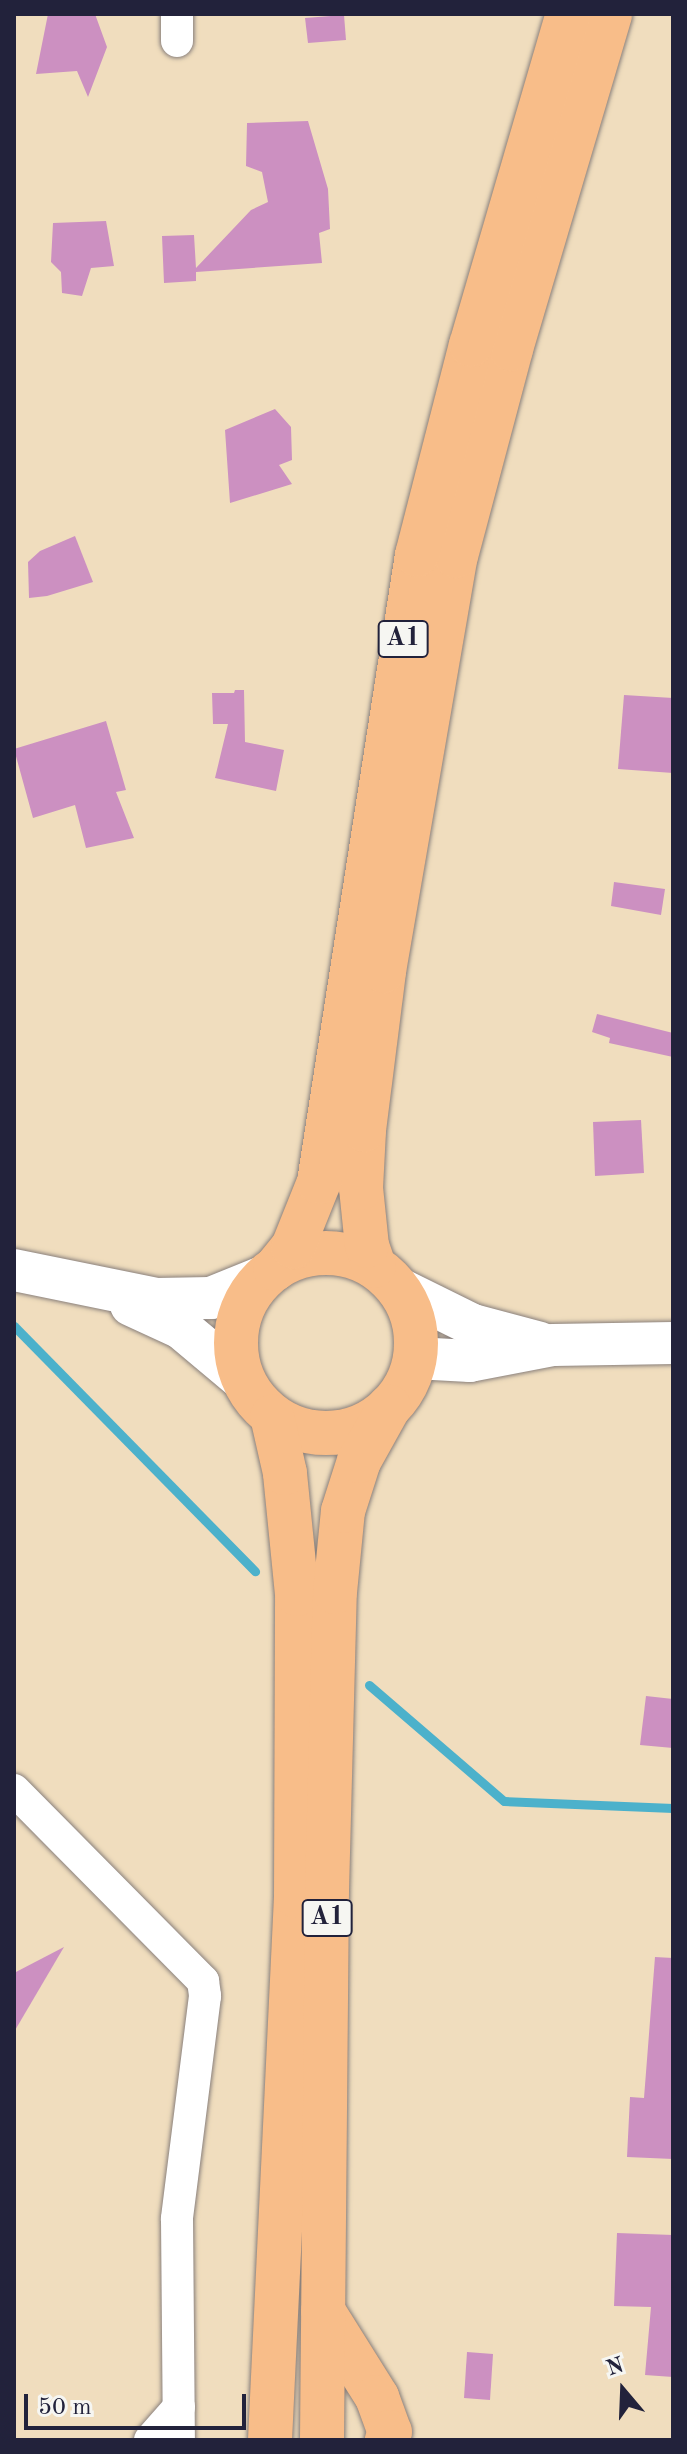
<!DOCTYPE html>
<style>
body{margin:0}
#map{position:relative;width:687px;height:2454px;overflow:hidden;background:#f0ddbe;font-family:"Old Standard TT",serif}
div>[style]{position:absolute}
.stream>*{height:9px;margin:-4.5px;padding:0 4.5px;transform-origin:4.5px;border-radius:4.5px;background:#4cb1cb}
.building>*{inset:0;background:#cc90c1}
.roads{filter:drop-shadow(0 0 2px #89807c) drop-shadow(0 0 2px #89807c)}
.minor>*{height:32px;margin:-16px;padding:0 16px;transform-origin:16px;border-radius:16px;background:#fff}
.tertiary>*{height:42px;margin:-21px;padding:0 21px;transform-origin:21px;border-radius:21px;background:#fff}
.trunk>*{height:44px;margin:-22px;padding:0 22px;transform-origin:22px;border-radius:22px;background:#f8bd89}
.trunk>.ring{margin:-22px;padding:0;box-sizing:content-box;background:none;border:44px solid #f8bd89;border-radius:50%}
span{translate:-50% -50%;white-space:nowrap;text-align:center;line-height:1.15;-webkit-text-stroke:6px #f6f6f2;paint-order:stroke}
.shield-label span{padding:2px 6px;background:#f6f6f2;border:2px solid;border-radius:6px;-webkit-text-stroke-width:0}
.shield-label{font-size:26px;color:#22223b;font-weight:700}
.frame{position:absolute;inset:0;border:16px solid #22223b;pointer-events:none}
.north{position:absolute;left:583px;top:2350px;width:80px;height:80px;-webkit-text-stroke:6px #f6f6f2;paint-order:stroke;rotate:341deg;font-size:22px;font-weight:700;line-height:32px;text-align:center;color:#22223b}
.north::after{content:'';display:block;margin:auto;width:28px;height:36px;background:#22223b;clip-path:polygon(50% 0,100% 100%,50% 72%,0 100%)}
.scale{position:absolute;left:24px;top:2394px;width:222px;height:36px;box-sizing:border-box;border:4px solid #22223b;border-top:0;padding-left:10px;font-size:24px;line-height:28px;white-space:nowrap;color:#22223b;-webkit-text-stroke:6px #f6f6f2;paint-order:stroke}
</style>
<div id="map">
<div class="stream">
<div style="left:14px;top:1326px;width:344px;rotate:45.5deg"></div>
<div style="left:369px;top:1685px;width:178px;rotate:40.7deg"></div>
<div style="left:504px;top:1801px;width:169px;rotate:2.4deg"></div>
</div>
<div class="building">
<div style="clip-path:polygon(48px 14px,95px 14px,107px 47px,88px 97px,77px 71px,36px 74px)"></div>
<div style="clip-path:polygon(344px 15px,346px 40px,308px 43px,305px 18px)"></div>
<div style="clip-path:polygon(308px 121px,328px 189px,330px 229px,319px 233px,322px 263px,196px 272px,196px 281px,164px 283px,162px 236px,194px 235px,196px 268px,251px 210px,268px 202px,262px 172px,246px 166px,247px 123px)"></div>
<div style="clip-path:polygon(106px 221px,114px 266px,91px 268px,82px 296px,62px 293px,61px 272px,51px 262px,53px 223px)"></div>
<div style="clip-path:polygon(275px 409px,291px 427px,292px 460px,279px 465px,292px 484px,230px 503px,225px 430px)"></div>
<div style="clip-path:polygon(75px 536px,93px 582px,47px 596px,29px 598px,28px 562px,40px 551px)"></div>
<div style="clip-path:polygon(235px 690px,244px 690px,245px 742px,284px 750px,276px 791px,215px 778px,228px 724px,213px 724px,212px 693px,234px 693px)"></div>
<div style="clip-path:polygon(624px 695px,673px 698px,673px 773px,618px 769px)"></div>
<div style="clip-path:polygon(106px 721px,126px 790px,116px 792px,134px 838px,86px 848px,75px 805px,33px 818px,14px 749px)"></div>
<div style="clip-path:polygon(614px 882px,665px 889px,661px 915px,611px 906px)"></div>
<div style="clip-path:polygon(597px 1014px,673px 1033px,673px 1057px,609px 1043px,610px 1038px,592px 1032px)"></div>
<div style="clip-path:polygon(641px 1120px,644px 1173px,595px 1176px,593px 1122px)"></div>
<div style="clip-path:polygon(646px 1696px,673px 1699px,673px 1748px,640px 1745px)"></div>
<div style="clip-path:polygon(64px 1947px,14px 2032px,14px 1973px)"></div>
<div style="clip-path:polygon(655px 1957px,673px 1958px,673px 2159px,627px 2157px,630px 2097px,644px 2098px)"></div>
<div style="clip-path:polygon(617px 2233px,673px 2235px,673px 2377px,645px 2375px,651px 2307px,614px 2306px)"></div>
<div style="clip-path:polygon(467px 2352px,493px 2354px,490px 2400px,464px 2398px)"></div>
</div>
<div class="roads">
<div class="minor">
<div style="left:177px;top:41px;width:27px;rotate:-90deg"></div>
<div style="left:14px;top:1790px;width:269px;rotate:45.3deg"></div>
<div style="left:203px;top:1981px;width:15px;rotate:82deg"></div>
<div style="left:205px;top:1996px;width:225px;rotate:97.2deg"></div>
<div style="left:177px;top:2219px;width:221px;rotate:89.5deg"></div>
<div style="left:150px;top:2440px;width:44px;rotate:-48.7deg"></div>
</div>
<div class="tertiary">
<div style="left:14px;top:1270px;width:146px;rotate:11.5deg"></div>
<div style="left:157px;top:1299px;width:54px;rotate:-1.1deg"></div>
<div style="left:211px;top:1298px;width:58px;rotate:-22.2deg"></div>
<div style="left:398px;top:1288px;width:84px;rotate:26.3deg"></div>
<div style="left:473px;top:1325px;width:69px;rotate:15deg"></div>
<div style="left:131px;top:1305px;width:55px;rotate:24.7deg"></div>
<div style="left:181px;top:1328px;width:80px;rotate:39.9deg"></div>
<div style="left:415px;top:1358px;width:55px;rotate:3.1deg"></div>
<div style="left:470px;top:1361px;width:85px;rotate:-10.9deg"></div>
<div style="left:553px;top:1345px;width:120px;rotate:-1deg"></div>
</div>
<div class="trunk">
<div class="ring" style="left:236px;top:1253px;width:136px;height:136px"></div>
<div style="left:374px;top:1266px;width:21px;rotate:-109deg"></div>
<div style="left:367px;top:1246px;width:58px;rotate:-95.9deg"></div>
<div style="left:361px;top:1188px;width:58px;rotate:-87deg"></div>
<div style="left:364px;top:1130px;width:160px;rotate:-82.8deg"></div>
<div style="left:384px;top:971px;width:421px;rotate:-80.2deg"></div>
<div style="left:456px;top:556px;width:214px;rotate:-75.1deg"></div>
<div style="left:511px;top:349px;width:349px;rotate:-73.5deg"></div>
<div style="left:275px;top:1269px;width:28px;rotate:-51deg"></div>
<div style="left:293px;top:1247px;width:70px;rotate:-68.2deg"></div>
<div style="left:319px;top:1182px;width:635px;rotate:-81.12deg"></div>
<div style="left:417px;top:555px;width:217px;rotate:-75.6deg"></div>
<div style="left:471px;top:345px;width:345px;rotate:-73.7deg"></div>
<div style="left:323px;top:2311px;width:102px;rotate:57.9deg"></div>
<div style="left:377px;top:2397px;width:37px;rotate:70deg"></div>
<div style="left:390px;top:2432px;width:9px;rotate:111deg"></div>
<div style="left:270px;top:2440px;width:545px;rotate:-87.26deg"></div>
<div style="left:296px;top:1896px;width:302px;rotate:-89.8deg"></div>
<div style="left:297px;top:1594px;width:122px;rotate:-95.7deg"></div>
<div style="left:285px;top:1473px;width:58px;rotate:-102.8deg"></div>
<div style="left:322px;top:2440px;width:549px;rotate:-89.48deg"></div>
<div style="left:327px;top:1891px;width:299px;rotate:-88.5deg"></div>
<div style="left:335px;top:1592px;width:81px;rotate:-84.4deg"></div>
<div style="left:343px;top:1511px;width:52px;rotate:-72.3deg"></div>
<div style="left:359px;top:1461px;width:62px;rotate:-60.9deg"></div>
</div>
</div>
<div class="shield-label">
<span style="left:403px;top:639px">A1</span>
<span style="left:327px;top:1918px">A1</span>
</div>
<div class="frame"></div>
<div class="north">N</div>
<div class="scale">50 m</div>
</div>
